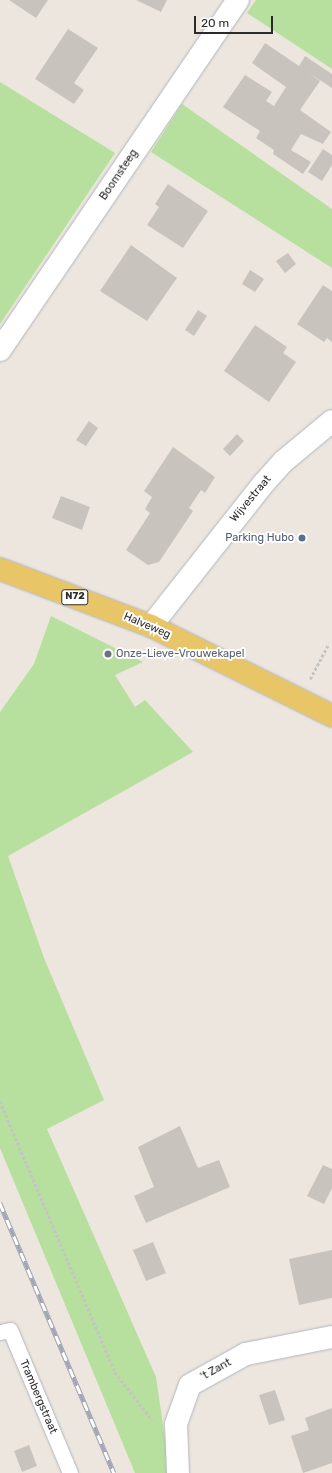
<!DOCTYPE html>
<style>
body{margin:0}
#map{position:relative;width:332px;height:1473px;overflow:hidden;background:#ece6de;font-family:Rubik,sans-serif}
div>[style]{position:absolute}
.green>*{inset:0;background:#b7df9e}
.building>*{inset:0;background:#c8c4bd}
.path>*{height:2.5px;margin-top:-1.25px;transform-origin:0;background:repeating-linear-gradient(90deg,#c4c4c4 0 3px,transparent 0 5px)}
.roads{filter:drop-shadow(0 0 1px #b2b5be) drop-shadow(0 0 1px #b2b5be)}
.service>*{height:15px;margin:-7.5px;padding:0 7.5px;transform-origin:7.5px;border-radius:7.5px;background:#fff}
.minor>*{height:22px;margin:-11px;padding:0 11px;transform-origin:11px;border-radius:11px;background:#fff}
.tertiary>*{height:22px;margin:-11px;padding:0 11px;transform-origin:11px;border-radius:11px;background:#fff}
.primary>*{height:22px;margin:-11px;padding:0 11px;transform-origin:11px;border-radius:11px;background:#e8c567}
.rail>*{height:4.5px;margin-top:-2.25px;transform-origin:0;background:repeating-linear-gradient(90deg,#fff 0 9px,#a1a5b4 0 18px);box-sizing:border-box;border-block:1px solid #a1a5b4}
.dots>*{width:11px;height:11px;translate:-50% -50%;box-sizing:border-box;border:2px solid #fff;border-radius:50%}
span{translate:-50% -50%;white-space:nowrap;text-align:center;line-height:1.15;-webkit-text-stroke:4px #fff;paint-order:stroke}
.shield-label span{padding:1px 3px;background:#fff;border:1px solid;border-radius:3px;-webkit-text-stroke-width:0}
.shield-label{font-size:10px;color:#2b2b2b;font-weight:700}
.street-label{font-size:11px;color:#2b2b2b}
.service-label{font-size:11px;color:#4e5e75}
.right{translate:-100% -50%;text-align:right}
.worship-label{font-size:11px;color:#5b616d}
.left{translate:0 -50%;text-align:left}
.scale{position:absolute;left:194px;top:16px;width:79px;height:18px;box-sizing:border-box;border:2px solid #2b2b2b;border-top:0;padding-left:5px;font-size:12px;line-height:14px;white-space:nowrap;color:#2b2b2b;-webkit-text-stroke:3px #fff;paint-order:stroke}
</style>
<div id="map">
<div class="green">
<div style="clip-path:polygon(256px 0,332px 0,332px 69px,247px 13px)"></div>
<div style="clip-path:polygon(0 82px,115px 153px,0 324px)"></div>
<div style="clip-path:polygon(182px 104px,332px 209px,332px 268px,151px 152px)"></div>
<div style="clip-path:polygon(51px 616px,143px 662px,115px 675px,135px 707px,145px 700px,193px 752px,8px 856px,44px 958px,104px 1100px,47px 1129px,156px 1377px,170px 1473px,135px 1473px,0 1148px,0 712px,34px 664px)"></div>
</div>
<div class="building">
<div style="clip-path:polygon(9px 0,48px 0,36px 18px)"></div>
<div style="clip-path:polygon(136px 0,167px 0,161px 12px)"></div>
<div style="clip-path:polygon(68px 29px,98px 48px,74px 83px,84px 90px,74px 104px,35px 79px)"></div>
<div style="clip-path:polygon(265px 43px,299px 66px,305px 56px,332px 74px,332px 88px,309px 73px,320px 81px,300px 110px,331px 132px,323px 144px,301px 134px,291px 150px,311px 162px,303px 174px,273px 154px,274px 150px,256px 138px,260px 131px,223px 107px,245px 75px,272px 92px,266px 101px,274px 106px,286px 87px,252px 63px)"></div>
<div style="clip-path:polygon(323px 149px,332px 155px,332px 165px,322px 181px,308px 172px)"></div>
<div style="clip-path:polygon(168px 184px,208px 211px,183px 248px,147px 225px,159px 207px,155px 204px)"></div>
<div style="clip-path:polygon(131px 245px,177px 278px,147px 321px,100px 291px)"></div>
<div style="clip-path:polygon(288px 253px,296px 264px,285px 273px,276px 261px)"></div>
<div style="clip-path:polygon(250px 270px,264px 279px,255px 292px,242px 284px)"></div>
<div style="clip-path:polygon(323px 285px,332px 291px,332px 342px,327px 338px,324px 342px,297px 324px)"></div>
<div style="clip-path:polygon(198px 310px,207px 316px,194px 336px,185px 330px)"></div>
<div style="clip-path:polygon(255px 325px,287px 347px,283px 353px,296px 362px,269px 402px,224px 371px)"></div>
<div style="clip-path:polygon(89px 421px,98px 428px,86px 446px,76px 440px)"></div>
<div style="clip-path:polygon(237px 434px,244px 441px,230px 456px,223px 449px)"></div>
<div style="clip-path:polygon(173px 447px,215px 477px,205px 493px,201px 490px,189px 508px,193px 511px,159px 562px,148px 565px,126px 550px,150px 513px,145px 509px,152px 497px,144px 491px)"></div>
<div style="clip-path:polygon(61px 496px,90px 507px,82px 530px,52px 518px)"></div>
<div style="clip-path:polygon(180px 1126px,198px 1168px,219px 1160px,230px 1187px,146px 1223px,134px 1196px,154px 1187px,138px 1147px)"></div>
<div style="clip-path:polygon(323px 1165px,332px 1169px,332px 1188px,324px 1204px,307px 1196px)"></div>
<div style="clip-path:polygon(153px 1242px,166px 1273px,146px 1281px,133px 1250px)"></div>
<div style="clip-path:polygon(332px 1250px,332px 1298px,299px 1305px,289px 1259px)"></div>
<div style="clip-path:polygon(275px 1390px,285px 1420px,269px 1425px,259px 1395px)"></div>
<div style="clip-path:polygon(332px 1408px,332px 1463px,303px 1473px,291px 1436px,309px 1430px,305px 1418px)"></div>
<div style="clip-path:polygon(29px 1445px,37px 1466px,22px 1472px,14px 1451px)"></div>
</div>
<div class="path">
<div style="left:310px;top:679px;width:40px;rotate:-62deg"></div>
<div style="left:0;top:1101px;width:294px;rotate:67deg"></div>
<div style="left:115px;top:1372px;width:61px;rotate:52.4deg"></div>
</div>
<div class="roads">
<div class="service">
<div style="left:0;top:1332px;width:10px;rotate:-11deg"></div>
<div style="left:10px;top:1330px;width:155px;rotate:67.2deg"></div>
</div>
<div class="minor">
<div style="left:0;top:350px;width:423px;rotate:-55.8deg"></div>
<div style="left:178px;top:1473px;width:49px;rotate:-92.3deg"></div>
<div style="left:176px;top:1424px;width:41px;rotate:-70.3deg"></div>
<div style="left:190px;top:1385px;width:64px;rotate:-29deg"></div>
<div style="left:246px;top:1354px;width:88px;rotate:-11.2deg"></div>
</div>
<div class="tertiary">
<div style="left:151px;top:626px;width:182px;rotate:-51.7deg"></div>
<div style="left:264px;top:483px;width:30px;rotate:-48deg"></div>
<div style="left:284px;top:461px;width:62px;rotate:-39.8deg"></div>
</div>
<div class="primary">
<div style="left:0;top:569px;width:161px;rotate:20.7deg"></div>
<div style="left:151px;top:626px;width:202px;rotate:26.4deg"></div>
</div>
</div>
<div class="rail">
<div style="left:0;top:1203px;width:293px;rotate:67.1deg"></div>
</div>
<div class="dots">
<div style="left:302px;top:538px;background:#5c6f8a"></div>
<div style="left:108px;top:654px;background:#6b7280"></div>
</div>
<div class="shield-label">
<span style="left:75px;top:597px">N72</span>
</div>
<div class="street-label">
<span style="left:119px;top:175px;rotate:-56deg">Boomsteeg</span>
<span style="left:251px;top:499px;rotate:-50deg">Wijvestraat</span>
<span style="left:147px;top:626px;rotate:23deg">Halveweg</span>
<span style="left:216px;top:1370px;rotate:-29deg">'t Zant</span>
<span style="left:38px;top:1397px;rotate:67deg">Trambergstraat</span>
</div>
<div class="service-label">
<span class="right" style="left:294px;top:538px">Parking Hubo</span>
</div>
<div class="worship-label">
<span class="left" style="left:116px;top:654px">Onze-Lieve-Vrouwekapel</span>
</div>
<div class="scale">20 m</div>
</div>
